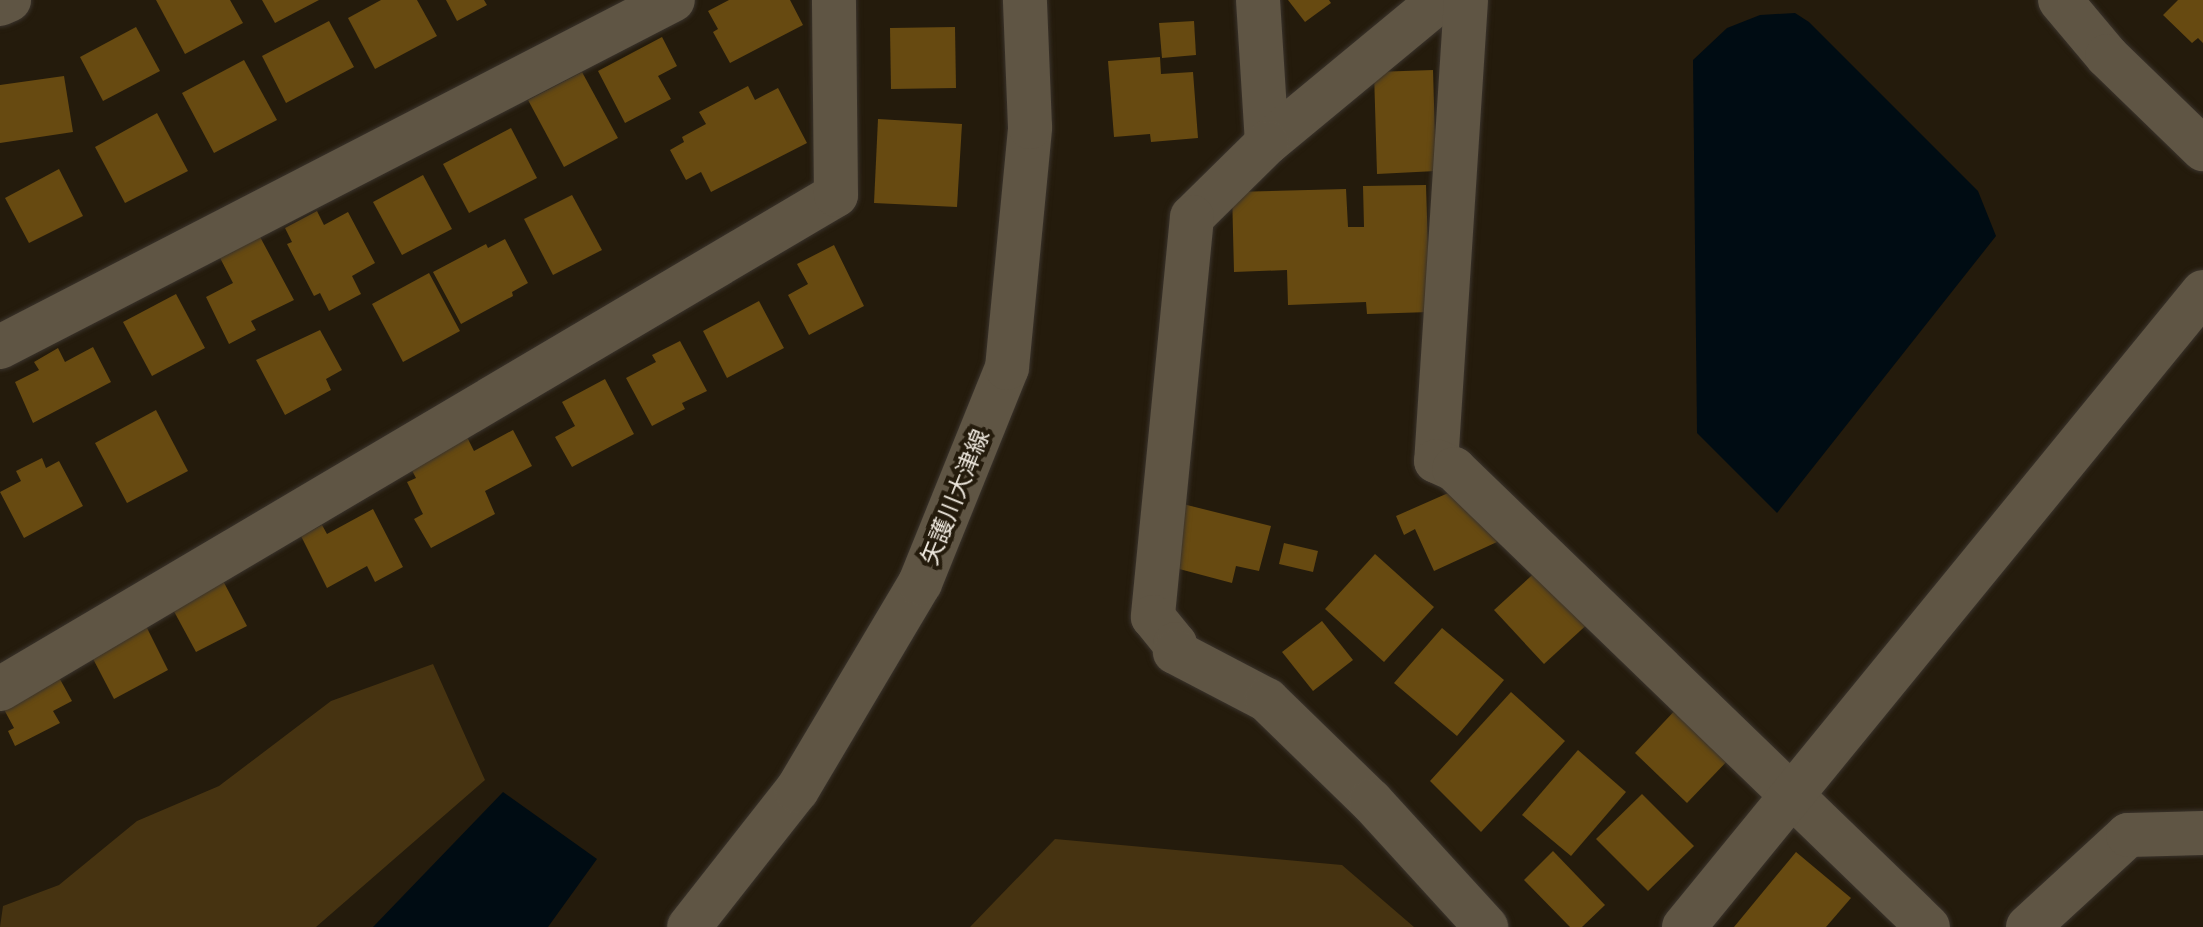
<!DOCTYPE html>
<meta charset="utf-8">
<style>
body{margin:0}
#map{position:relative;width:2203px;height:927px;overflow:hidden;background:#241b0c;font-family:"PT Sans Narrow","Noto Sans JP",sans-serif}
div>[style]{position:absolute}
.green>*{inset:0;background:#463311}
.water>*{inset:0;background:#000c13}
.building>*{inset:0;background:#674a11}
.roads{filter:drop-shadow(0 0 2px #3a332c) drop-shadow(0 0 2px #3a332c)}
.street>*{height:44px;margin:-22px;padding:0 22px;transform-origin:22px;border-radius:22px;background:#5f5544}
.secondary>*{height:44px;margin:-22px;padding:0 22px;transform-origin:22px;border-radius:22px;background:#5f5544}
span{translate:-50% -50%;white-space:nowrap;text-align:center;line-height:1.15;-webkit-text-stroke:8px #241b0c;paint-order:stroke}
.street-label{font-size:24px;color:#ece6dc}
</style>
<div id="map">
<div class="green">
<div style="clip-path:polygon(433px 664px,485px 780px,316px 927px,0 927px,3px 906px,59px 885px,137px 821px,219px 786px,331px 701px)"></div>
<div style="clip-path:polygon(1055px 839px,1342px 865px,1414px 927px,970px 927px)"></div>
</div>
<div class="water">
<div style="clip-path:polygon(1795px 13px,1809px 22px,1978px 191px,1996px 236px,1777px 513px,1697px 433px,1693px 60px,1727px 28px,1760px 15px)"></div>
<div style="clip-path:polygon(503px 792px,597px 859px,548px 927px,373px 927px)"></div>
</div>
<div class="building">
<div style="clip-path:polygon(156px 0,230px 0,243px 23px,185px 54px)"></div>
<div style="clip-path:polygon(262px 0,319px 0,275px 23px)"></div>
<div style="clip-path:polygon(381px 0,417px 0,437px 36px,375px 69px,348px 18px)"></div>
<div style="clip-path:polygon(446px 0,484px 0,487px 5px,457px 21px)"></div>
<div style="clip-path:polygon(729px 0,790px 0,803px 25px,730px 63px,713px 32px,718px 29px,708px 11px)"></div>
<div style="clip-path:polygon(1288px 0,1329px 0,1331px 3px,1305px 22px)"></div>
<div style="clip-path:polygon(2178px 0,2203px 0,2203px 43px,2198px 38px,2192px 43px,2163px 15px)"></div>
<div style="clip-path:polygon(329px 21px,354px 67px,286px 103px,262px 56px)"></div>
<div style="clip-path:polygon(1194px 21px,1196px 55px,1162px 58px,1159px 23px)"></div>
<div style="clip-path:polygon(136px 27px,160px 71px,103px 101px,80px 57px)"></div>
<div style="clip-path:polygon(955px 27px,956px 88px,891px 89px,890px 28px)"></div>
<div style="clip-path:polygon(662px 37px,677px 66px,658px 76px,671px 99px,625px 123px,598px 71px)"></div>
<div style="clip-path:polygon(1160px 57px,1161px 74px,1193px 72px,1198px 138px,1151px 142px,1150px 134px,1114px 137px,1108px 61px)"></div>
<div style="clip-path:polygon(244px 60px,277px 120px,214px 153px,182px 93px)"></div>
<div style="clip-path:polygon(1433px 70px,1436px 171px,1377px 174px,1374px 72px)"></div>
<div style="clip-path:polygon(582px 72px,618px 138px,564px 167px,528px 100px)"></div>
<div style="clip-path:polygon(64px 76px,73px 132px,0 143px,0 85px)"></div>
<div style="clip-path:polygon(748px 86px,755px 100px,778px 88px,807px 143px,711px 192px,701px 172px,686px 180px,670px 150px,684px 142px,682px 137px,706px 124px,699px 112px)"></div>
<div style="clip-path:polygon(157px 113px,188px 171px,125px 203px,95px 147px)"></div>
<div style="clip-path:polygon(878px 119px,962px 124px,957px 207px,874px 203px)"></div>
<div style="clip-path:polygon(511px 128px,537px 178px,469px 213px,443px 164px)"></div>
<div style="clip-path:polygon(59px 169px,83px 216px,29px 243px,5px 198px)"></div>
<div style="clip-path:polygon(423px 175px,452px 229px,402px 255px,373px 202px)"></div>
<div style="clip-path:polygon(1426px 185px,1430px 312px,1367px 314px,1366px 302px,1288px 305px,1287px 270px,1234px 272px,1232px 192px,1346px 189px,1348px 227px,1364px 227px,1363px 186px)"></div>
<div style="clip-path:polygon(572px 195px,602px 250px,553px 275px,524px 219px)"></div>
<div style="clip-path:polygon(317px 211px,324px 225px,348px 212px,375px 263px,352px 276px,361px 294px,329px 311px,320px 293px,314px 296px,287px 244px,292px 242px,285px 228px)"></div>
<div style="clip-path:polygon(259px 235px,294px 300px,251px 321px,256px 330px,229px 344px,206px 297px,233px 283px,219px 256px)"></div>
<div style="clip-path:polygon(505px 239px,528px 283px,512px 292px,513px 296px,461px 324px,433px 272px,486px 244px,488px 248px)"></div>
<div style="clip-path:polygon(834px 245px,864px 306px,809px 335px,788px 295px,808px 284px,797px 264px)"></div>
<div style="clip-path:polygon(429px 273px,460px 331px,403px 362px,372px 304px)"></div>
<div style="clip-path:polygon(176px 294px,205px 348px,152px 376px,123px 322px)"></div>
<div style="clip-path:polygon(759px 301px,784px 348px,727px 378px,703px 331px)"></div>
<div style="clip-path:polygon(320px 330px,342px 370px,326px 379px,331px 390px,285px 415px,256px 360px)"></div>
<div style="clip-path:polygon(680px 341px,707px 391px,682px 403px,685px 409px,652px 426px,626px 378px,656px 362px,652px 355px)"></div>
<div style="clip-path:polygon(93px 347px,111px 382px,33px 423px,15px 382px,39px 370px,34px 362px,58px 348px,65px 362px)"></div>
<div style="clip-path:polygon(605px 379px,634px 434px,572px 467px,555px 437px,575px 426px,562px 402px)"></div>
<div style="clip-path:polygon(156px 410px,188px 471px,127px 503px,95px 443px)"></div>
<div style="clip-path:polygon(513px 430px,532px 466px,485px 491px,495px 514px,431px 548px,414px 519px,423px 514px,407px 482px,416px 478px,410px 467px,467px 437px,474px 451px)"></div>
<div style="clip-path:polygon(42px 458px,46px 468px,59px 461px,83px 506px,24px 538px,0 492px,21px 481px,16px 471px)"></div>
<div style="clip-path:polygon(1472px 488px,1497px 542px,1434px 571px,1415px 529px,1404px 535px,1396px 516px,1455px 490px)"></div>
<div style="clip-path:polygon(1183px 504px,1271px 526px,1259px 571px,1236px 566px,1232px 583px,1168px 566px)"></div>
<div style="clip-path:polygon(373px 509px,403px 567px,375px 582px,367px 566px,327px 588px,301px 536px,322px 525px,327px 534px)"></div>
<div style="clip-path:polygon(1284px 543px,1318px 551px,1313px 572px,1279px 564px)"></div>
<div style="clip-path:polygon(1375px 554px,1434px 607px,1384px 662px,1325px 609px)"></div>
<div style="clip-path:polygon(1542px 566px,1592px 620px,1544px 664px,1494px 610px)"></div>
<div style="clip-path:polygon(221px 577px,247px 626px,196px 652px,170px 604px)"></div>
<div style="clip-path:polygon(1322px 621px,1353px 660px,1313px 691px,1282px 652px)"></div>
<div style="clip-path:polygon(145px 624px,168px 670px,114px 699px,90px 653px)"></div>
<div style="clip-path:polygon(1442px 628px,1504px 680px,1457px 736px,1394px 683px)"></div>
<div style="clip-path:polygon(56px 672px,72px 701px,53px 711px,60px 723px,15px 746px,8px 731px,14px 728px,0 702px)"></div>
<div style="clip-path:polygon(1511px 692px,1565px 741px,1481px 832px,1430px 781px)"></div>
<div style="clip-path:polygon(1679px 706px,1732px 756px,1687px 803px,1635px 753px)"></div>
<div style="clip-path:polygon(1578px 750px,1626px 792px,1571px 856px,1522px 815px)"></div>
<div style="clip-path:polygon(1642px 794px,1694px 846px,1648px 891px,1596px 839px)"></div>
<div style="clip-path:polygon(1553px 851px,1605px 905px,1582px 927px,1570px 927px,1524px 880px)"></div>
<div style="clip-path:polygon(1796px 852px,1851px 898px,1826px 927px,1734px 927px)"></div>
</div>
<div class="roads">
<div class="street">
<div style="left:1258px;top:0;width:143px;rotate:86.4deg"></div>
<div style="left:1440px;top:0;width:224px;rotate:140.4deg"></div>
<div style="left:1267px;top:143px;width:105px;rotate:135.4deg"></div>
<div style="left:1192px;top:217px;width:402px;rotate:95.6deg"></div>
<div style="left:1153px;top:617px;width:35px;rotate:51deg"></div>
<div style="left:1175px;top:644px;width:8px;rotate:90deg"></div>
<div style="left:1175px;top:652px;width:104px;rotate:27.6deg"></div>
<div style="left:1267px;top:700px;width:145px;rotate:44.2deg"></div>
<div style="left:1371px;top:801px;width:171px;rotate:47.6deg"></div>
<div style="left:1466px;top:0;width:462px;rotate:93.7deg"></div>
<div style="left:1436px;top:461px;width:20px;rotate:24deg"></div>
<div style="left:1454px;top:469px;width:659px;rotate:44.02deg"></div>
<div style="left:2060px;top:0;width:73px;rotate:50deg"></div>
<div style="left:2107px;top:56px;width:134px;rotate:44.1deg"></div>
<div style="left:0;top:4px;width:10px;rotate:-24deg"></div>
<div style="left:0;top:347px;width:757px;rotate:-27.28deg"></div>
<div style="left:0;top:689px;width:971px;rotate:-30.58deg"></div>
<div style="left:836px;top:195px;width:195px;rotate:-90.6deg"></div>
<div style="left:1684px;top:927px;width:820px;rotate:-50.74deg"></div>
<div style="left:2028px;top:927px;width:136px;rotate:-42.6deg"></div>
<div style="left:2128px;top:835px;width:75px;rotate:-1.5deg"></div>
</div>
<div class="secondary">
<div style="left:689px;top:927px;width:174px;rotate:-51.8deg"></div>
<div style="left:797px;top:790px;width:241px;rotate:-59.3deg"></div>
<div style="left:920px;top:583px;width:232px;rotate:-68deg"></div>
<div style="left:1007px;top:368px;width:242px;rotate:-84.5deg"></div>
<div style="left:1030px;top:127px;width:127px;rotate:-92.3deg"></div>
</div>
</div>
<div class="street-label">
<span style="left:955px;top:497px;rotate:-68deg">矢護川大津線</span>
</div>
</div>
